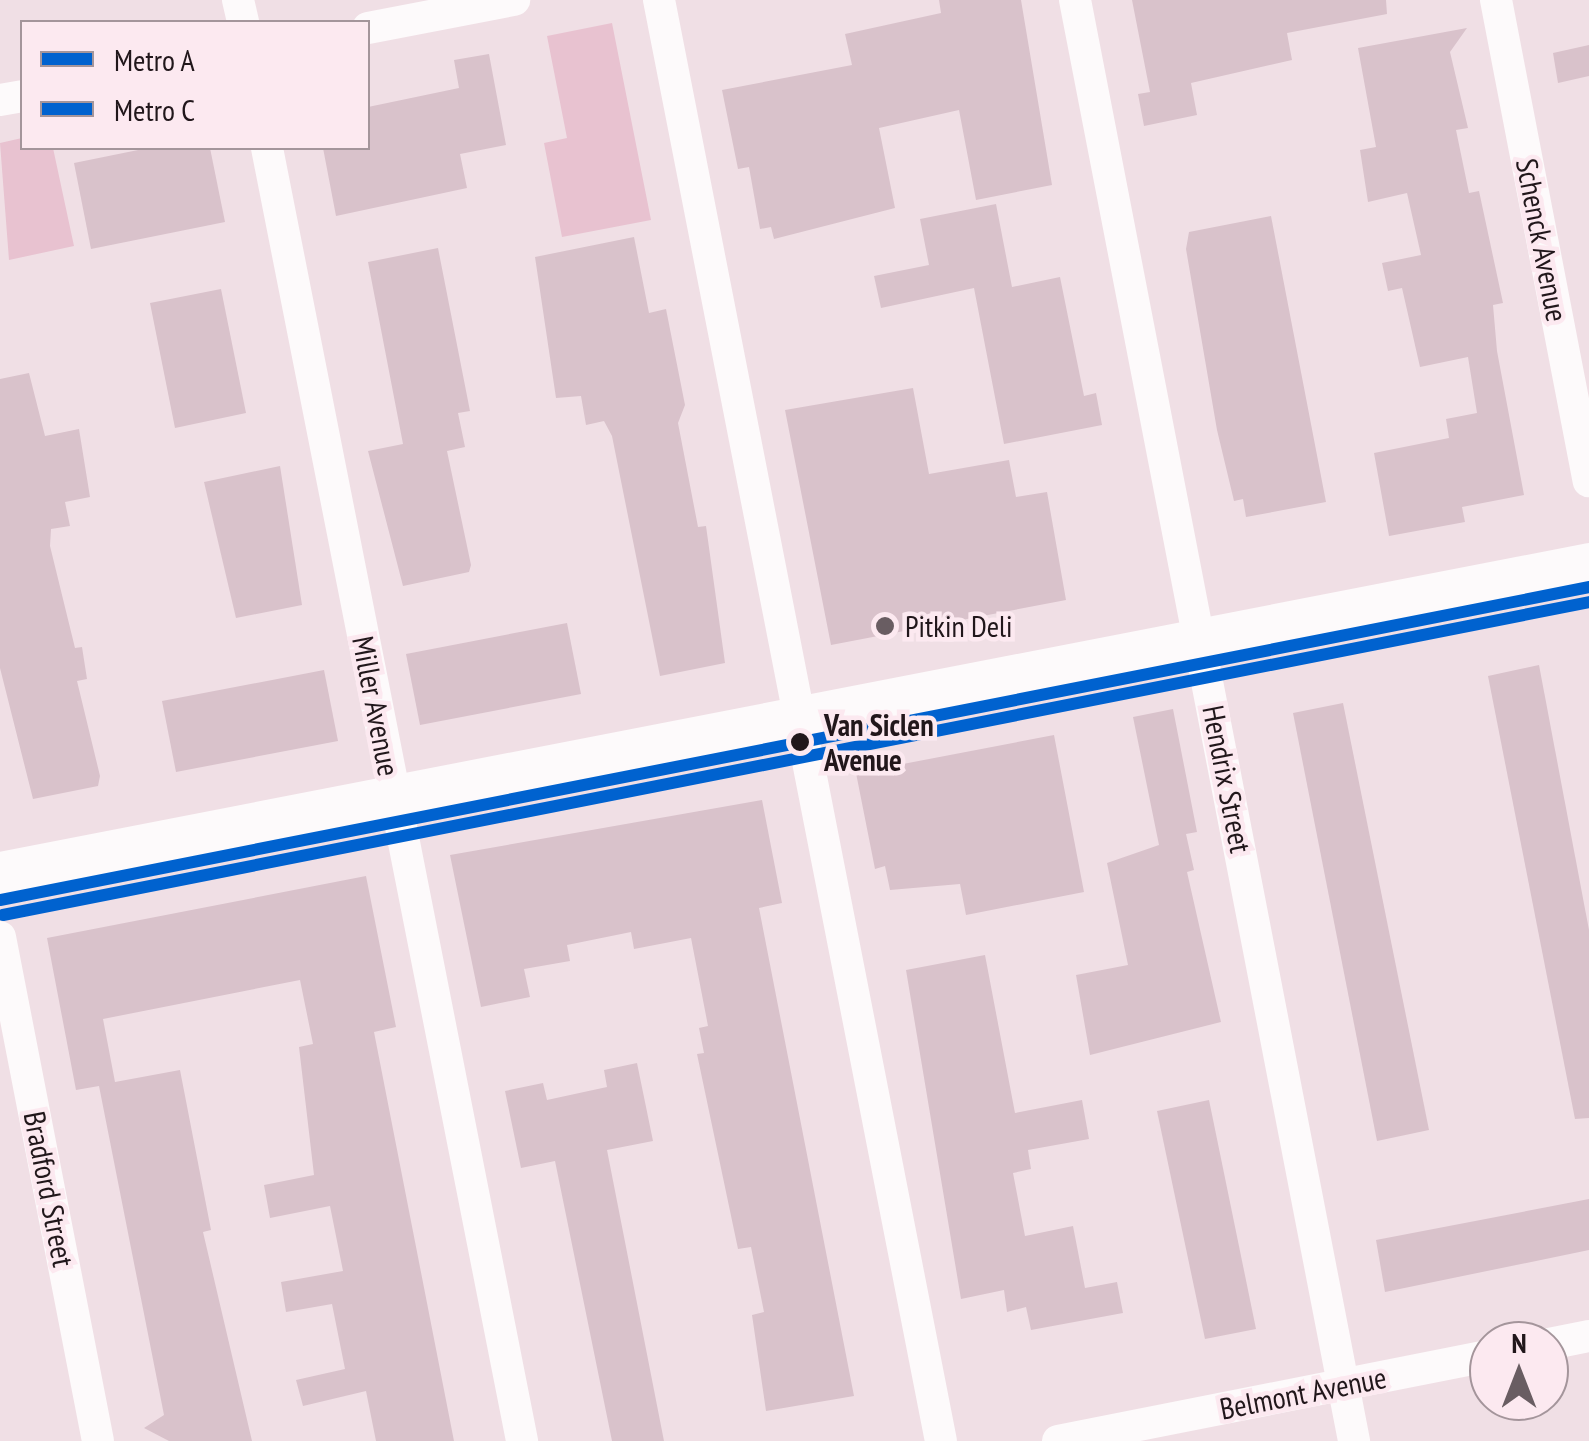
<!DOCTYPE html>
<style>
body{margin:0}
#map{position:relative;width:1589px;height:1441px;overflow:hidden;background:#f0dfe5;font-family:"PT Sans Narrow",sans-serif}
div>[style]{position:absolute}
.green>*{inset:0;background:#e8c2d0}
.building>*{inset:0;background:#d9c2cb}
.street>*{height:32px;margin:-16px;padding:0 16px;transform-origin:16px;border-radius:16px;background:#fdfafb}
.secondary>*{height:45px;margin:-22.5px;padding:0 22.5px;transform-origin:22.5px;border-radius:22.5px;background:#fdfafb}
.metro-1>*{height:12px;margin:-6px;padding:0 6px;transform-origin:6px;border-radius:6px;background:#0062cf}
.metro-2>*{height:12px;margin:-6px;padding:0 6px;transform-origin:6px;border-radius:6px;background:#0062cf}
.dots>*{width:28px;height:28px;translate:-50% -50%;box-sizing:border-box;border:5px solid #fce9f0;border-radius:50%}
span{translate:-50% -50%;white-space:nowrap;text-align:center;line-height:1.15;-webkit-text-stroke:9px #fce9f0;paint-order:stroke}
.street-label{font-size:30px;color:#21171b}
.poi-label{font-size:30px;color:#21171b}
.left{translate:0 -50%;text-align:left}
.stop-label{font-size:30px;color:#21171b;font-weight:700}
.legend{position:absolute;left:20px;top:20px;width:350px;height:130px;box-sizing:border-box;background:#fce9f0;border:2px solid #a4959b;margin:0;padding:12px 18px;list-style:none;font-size:30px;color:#21171b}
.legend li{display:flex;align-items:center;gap:20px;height:50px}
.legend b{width:50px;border:2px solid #a4959b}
.north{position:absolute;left:1469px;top:1321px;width:100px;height:100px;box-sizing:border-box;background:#fce9f0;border:2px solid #a4959b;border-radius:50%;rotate:0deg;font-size:28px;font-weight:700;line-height:40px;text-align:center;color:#21171b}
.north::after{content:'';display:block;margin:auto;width:35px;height:45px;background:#695d62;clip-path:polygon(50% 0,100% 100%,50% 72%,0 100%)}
</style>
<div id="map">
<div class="green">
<div style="clip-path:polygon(612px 23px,651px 220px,562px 237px,544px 143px,567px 138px,547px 36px)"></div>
<div style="clip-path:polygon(22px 138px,22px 148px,53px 148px,74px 246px,9px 260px,0 143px)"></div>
</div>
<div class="building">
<div style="clip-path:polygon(939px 0,1021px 0,1052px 185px,976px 200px,959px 110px,879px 128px,895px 208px,774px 239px,771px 227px,760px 229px,749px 167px,738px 169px,722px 90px,852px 65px,845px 34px,941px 13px)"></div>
<div style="clip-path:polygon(1132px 0,1386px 0,1387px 14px,1287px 33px,1292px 60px,1191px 83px,1197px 115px,1144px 126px,1138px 94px,1150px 92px)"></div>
<div style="clip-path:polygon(1467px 28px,1450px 52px,1468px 128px,1456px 130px,1469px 193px,1479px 191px,1503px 303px,1493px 305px,1497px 351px,1524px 495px,1462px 507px,1465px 522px,1389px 536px,1374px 453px,1449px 438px,1446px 419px,1477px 413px,1468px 357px,1420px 367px,1402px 288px,1388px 291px,1382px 263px,1421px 255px,1407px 193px,1368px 202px,1360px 150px,1376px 147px,1358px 48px)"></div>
<div style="clip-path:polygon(1589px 45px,1589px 76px,1558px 83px,1553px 53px)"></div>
<div style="clip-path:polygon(489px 54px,506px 145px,460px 154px,467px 188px,336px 216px,323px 148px,368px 148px,368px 107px,459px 88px,454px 60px)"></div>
<div style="clip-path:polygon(148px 148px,210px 148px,225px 222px,91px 249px,74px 163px)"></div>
<div style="clip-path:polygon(996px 204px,1012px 287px,1060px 277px,1084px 396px,1096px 393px,1102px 425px,1004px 444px,974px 288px,881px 308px,874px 276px,929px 265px,920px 219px)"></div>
<div style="clip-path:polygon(1271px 216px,1326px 502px,1246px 517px,1243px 499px,1234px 501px,1217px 430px,1186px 249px,1189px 232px)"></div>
<div style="clip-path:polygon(634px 237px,649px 313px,666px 309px,685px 405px,678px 423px,698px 527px,706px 526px,725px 663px,660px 676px,612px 436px,604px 421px,586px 425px,581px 396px,556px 398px,535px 257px)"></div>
<div style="clip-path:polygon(438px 248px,470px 411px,458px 413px,465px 447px,447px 451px,471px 565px,469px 572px,403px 586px,368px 451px,403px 444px,368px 262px)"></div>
<div style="clip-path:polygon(221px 289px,246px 413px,175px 428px,150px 303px)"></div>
<div style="clip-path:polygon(29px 373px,45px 436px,79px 429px,90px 497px,65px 502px,70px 526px,51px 529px,50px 546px,75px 648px,82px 647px,87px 679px,77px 681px,100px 776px,98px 786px,33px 799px,0 668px,0 379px)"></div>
<div style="clip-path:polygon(913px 388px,929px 474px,1009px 460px,1016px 497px,1047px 492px,1066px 600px,831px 645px,785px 410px)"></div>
<div style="clip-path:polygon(280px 466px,302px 605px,236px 618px,204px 482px)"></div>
<div style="clip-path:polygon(567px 623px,581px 694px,420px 725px,406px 654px)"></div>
<div style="clip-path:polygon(1539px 665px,1589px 930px,1589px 1118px,1575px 1119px,1488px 676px)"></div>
<div style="clip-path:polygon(324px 670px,338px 741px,176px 772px,162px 701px)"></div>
<div style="clip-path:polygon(1343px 703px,1429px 1130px,1377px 1141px,1293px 713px)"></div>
<div style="clip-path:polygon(1173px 709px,1197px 832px,1186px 834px,1194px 870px,1187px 872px,1221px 1022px,1090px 1055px,1076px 975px,1128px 965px,1107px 863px,1159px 845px,1133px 717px)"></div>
<div style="clip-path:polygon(1054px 735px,1084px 892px,966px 915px,960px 884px,890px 890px,885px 866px,875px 869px,856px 773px)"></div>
<div style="clip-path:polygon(762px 800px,782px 903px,759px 908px,854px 1396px,766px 1411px,752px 1315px,764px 1312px,751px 1247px,738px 1249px,697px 1054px,704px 1053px,699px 1028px,708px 1026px,691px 938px,634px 949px,631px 932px,567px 945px,570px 961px,524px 969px,530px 997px,481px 1007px,450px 855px)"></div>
<div style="clip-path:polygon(366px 876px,396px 1027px,374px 1032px,454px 1441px,376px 1441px,366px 1391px,303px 1406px,296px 1380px,345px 1369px,332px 1304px,286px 1312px,281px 1282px,343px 1271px,330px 1206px,270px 1218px,264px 1185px,314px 1175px,299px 1047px,313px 1044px,300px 980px,103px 1019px,115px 1082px,180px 1070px,211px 1230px,203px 1232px,252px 1441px,169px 1441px,144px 1428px,164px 1415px,99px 1086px,76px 1090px,47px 938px)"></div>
<div style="clip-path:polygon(985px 955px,1015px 1113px,1082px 1100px,1089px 1139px,1028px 1150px,1031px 1169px,1013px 1173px,1025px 1236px,1073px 1226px,1085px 1288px,1117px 1282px,1123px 1313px,1031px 1330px,1026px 1307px,1007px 1312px,1004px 1290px,961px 1299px,906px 970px)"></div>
<div style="clip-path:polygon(637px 1063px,653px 1141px,607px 1150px,664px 1441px,612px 1441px,555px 1161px,521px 1168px,505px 1091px,543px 1083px,547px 1100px,607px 1087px,604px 1070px)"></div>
<div style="clip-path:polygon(1209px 1100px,1256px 1329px,1205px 1339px,1157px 1111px)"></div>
<div style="clip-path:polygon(1589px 1199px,1589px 1250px,1385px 1292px,1376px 1240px)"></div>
</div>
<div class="street">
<div style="left:238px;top:0;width:23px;rotate:77deg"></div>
<div style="left:659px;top:0;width:1468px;rotate:78.93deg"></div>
<div style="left:1075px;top:0;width:1468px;rotate:79.04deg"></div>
<div style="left:1496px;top:0;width:490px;rotate:79.1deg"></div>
<div style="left:368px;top:28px;width:149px;rotate:-10.9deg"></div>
<div style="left:0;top:100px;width:22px;rotate:-10deg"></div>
<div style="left:267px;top:148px;width:1318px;rotate:78.84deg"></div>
<div style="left:0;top:937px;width:513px;rotate:79deg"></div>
<div style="left:1549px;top:1344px;width:41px;rotate:-11.3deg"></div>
<div style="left:1058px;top:1441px;width:439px;rotate:-11.2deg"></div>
</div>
<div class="secondary">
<div style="left:0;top:874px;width:1619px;rotate:-11deg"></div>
</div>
<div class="metro-1">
<div style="left:0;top:900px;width:1620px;rotate:-11.14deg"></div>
</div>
<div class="metro-2">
<div style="left:3px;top:915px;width:1617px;rotate:-11.16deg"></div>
</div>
<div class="dots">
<div style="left:885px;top:626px;background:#695d62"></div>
<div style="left:800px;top:742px;background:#21171b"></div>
</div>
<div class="street-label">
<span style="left:1542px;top:240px;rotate:79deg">Schenck Avenue</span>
<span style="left:376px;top:706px;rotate:79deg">Miller Avenue</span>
<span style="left:1227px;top:779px;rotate:79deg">Hendrix Street</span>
<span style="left:49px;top:1189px;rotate:79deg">Bradford Street</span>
<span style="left:1303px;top:1393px;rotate:-11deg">Belmont Avenue</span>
</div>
<div class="poi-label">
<span class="left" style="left:905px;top:626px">Pitkin Deli</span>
</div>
<div class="stop-label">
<span class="left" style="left:824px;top:742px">Van Siclen<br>Avenue</span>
</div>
<ul class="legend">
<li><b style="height:12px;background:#0062cf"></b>Metro A</li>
<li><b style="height:12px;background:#0062cf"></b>Metro C</li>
</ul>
<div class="north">N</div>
</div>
